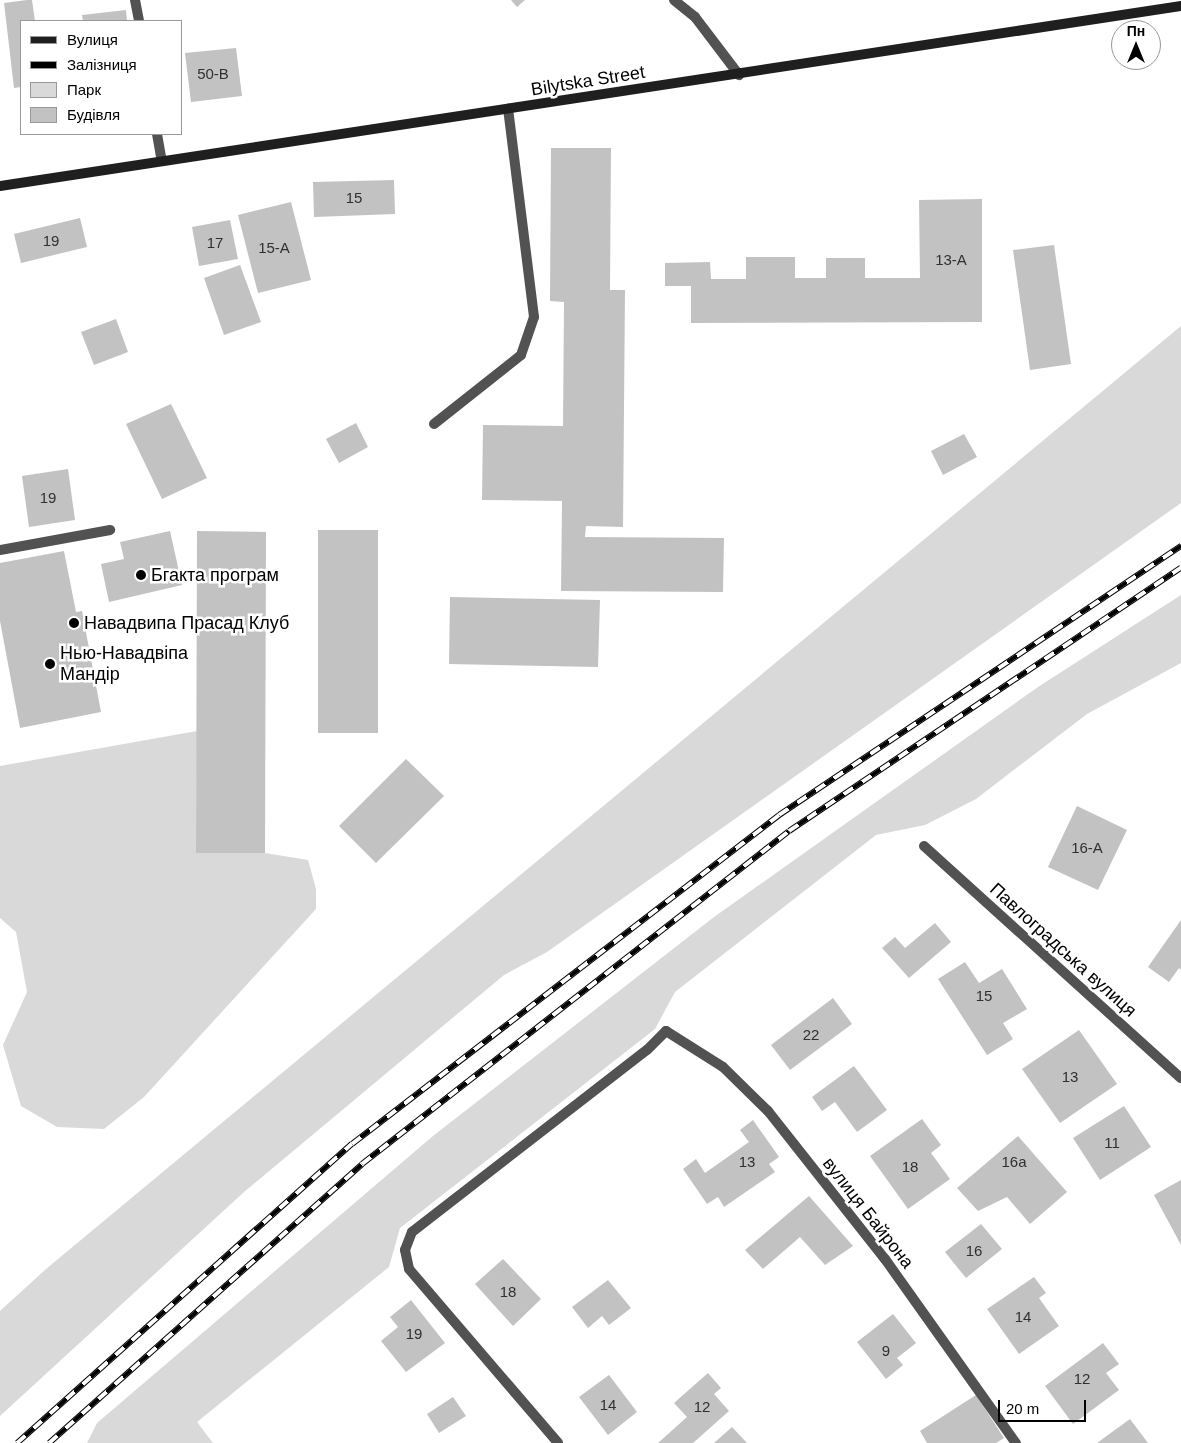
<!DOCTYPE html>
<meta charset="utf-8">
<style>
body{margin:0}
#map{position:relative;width:1181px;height:1443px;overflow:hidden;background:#fff;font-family:Arial,sans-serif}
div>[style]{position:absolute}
.green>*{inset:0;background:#d9d9d9}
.building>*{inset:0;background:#c2c2c2}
.lane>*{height:10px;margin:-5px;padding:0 5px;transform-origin:5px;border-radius:5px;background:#525252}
.street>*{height:10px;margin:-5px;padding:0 5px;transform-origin:5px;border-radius:5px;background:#525252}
.secondary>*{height:10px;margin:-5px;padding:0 5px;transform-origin:5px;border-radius:5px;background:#1f1f1f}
.rail>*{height:5.5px;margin-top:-2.75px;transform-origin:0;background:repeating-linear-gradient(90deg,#fff 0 11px,#000 0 22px);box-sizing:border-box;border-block:1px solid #000}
.dots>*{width:14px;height:14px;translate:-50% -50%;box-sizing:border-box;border:2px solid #fff;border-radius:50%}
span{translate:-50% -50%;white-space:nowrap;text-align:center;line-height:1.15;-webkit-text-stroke:5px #fff;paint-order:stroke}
.number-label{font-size:15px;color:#303030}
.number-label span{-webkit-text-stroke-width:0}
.street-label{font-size:18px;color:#000}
.poi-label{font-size:18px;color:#000}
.left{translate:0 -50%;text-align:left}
.legend{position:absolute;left:20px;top:20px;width:162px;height:115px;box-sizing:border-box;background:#fff;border:1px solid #999;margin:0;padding:6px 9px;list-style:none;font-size:15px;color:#000}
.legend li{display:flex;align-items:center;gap:10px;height:25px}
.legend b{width:25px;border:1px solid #999}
.north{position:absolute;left:1111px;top:20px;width:50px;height:50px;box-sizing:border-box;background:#fff;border:1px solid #999;border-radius:50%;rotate:0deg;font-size:14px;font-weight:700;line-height:20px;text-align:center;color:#000}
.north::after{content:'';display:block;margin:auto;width:18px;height:22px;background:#000;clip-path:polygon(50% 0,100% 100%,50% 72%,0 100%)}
.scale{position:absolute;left:998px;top:1400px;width:88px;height:22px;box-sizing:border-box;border:2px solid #000;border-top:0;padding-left:6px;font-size:15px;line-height:18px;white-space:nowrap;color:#000;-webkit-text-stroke:4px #fff;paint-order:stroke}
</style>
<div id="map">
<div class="green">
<div style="clip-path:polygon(1181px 326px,1181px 503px,547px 952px,504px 975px,244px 1192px,0 1416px,0 1311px,46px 1269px)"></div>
<div style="clip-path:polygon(1181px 595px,1181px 663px,1087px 714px,976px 799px,925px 825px,876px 835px,675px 992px,655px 1029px,400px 1228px,389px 1267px,197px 1422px,213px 1443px,87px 1443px,97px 1423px,433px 1136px,714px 917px,1038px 687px)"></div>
<div style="clip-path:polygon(197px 731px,196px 853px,265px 853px,308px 860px,316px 889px,316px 909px,144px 1097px,104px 1129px,57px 1127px,21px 1106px,3px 1045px,27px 992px,16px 932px,0 918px,0 766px)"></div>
</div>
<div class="building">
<div style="clip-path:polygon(27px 0,32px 0,35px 21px,21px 21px,21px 87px,14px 88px,4px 3px)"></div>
<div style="clip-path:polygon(511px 0,525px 0,517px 7px)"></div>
<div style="clip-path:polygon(126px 10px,127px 21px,83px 21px,82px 15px)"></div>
<div style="clip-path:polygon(236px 48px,242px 96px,191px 102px,185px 53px)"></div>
<div style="clip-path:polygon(551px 148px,611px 148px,610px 290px,625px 290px,623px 527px,586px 526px,585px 537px,724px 538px,723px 592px,561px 591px,562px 501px,482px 500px,483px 425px,563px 426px,564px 302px,550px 301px)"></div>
<div style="clip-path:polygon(394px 180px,395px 214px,314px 217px,313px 182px)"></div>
<div style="clip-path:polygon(982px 199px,982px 322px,691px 323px,691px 286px,665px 286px,665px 263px,710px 262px,711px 279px,746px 279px,746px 257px,795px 257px,795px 278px,826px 278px,826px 258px,865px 258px,865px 278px,920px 278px,919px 200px)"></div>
<div style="clip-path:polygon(291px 202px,311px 280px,258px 293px,238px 215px)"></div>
<div style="clip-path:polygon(80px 218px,87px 247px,21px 263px,14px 234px)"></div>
<div style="clip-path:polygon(230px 220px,238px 259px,199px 266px,192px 227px)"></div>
<div style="clip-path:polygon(1054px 245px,1071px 364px,1030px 370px,1013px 250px)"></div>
<div style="clip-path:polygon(240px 265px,261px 322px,224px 335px,204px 278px)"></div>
<div style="clip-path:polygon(116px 319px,128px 352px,94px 365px,81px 332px)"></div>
<div style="clip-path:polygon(171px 404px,207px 478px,162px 499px,126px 424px)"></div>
<div style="clip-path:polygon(356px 423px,368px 447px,339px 463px,326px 439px)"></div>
<div style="clip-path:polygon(964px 434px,977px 457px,943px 475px,931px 451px)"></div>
<div style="clip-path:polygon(68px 469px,75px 520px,29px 527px,22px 476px)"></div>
<div style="clip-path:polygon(318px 530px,378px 530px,378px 733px,318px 733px)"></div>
<div style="clip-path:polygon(170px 531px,182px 585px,109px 602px,101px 564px,124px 559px,120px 542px)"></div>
<div style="clip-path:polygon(197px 531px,266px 532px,265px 853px,196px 853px)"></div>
<div style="clip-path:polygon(64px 551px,76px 612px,82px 611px,101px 712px,20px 728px,0 621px,0 563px)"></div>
<div style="clip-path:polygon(450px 597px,600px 600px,598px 667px,449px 664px)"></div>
<div style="clip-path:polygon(406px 759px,444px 796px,376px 863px,339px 826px)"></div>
<div style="clip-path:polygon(1077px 806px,1127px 830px,1098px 890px,1048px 867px)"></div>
<div style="clip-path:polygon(1181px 920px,1181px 970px,1179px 968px,1169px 982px,1148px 967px)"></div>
<div style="clip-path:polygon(935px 923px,951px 942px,909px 978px,882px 948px,895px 937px,905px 948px)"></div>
<div style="clip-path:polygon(965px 962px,979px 983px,1002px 969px,1027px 1009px,1003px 1023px,1013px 1039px,987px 1055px,938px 979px)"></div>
<div style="clip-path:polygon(833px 998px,852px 1024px,790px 1070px,771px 1045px)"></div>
<div style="clip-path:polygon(1079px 1030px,1117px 1084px,1060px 1123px,1022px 1069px)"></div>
<div style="clip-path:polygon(854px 1066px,887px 1110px,857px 1132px,835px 1102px,822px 1111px,812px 1097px)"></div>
<div style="clip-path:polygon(1124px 1106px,1151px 1147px,1100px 1180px,1073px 1138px)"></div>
<div style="clip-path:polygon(922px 1119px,941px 1145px,931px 1153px,950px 1179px,908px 1209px,870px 1156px)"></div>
<div style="clip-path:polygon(753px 1120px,779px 1157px,769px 1164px,775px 1172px,724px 1207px,718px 1197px,707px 1204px,683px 1169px,696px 1159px,705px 1173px,749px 1142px,740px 1130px)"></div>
<div style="clip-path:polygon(1018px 1136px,1067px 1192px,1030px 1224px,1007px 1197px,978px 1211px,957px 1188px)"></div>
<div style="clip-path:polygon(1181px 1180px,1181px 1245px,1154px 1195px)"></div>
<div style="clip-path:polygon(809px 1196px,853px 1246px,825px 1265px,800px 1237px,763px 1269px,745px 1250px)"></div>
<div style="clip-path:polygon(981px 1224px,1002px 1249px,966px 1278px,945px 1252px)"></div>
<div style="clip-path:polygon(503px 1259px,541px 1299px,513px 1326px,475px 1284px)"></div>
<div style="clip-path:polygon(1034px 1277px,1046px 1293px,1039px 1298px,1059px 1326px,1019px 1354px,987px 1309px)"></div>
<div style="clip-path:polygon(608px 1280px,631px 1308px,609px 1325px,602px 1316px,588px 1328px,572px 1307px)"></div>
<div style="clip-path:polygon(411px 1300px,445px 1343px,406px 1372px,381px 1341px,398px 1327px,390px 1317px)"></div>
<div style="clip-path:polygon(893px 1314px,916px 1343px,897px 1358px,903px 1365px,886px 1379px,857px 1342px)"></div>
<div style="clip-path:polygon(1103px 1343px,1119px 1364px,1106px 1373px,1119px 1390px,1073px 1424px,1045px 1386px)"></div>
<div style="clip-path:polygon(708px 1373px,721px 1388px,714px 1394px,729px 1411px,693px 1443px,658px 1443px,687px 1417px,674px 1403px)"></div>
<div style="clip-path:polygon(609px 1375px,637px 1412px,608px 1435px,579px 1397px)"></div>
<div style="clip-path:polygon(976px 1395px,1004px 1438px,996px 1443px,927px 1443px,920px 1431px)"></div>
<div style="clip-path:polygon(453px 1397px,466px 1416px,439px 1433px,427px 1414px)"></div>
<div style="clip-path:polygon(1130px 1419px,1148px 1443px,1097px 1443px)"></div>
<div style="clip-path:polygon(732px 1427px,747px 1443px,714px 1443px)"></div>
</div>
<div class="lane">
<div style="left:434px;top:424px;width:111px;rotate:-38.4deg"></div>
<div style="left:521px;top:355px;width:40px;rotate:-71.1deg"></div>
<div style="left:534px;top:317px;width:210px;rotate:-97.1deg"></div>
<div style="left:405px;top:1250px;width:19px;rotate:-69deg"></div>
<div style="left:412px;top:1232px;width:297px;rotate:-37.8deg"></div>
<div style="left:647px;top:1050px;width:27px;rotate:-45deg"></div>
</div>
<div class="street">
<div style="left:135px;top:0;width:21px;rotate:79deg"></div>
<div style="left:674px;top:0;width:27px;rotate:39deg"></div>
<div style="left:695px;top:17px;width:73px;rotate:52.8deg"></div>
<div style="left:157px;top:134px;width:27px;rotate:80deg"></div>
<div style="left:0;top:550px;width:112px;rotate:-10.3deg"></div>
<div style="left:924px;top:846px;width:346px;rotate:42.1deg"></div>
<div style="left:666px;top:1031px;width:67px;rotate:32.3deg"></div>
<div style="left:723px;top:1067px;width:63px;rotate:44.4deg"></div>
<div style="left:768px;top:1111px;width:189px;rotate:51.7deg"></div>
<div style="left:885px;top:1259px;width:226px;rotate:54.6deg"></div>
<div style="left:405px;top:1250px;width:19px;rotate:78deg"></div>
<div style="left:409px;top:1269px;width:229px;rotate:49.4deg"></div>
</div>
<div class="secondary">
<div style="left:0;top:186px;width:1195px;rotate:-8.67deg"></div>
</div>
<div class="rail">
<div style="left:17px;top:1443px;width:449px;rotate:-41.8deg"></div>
<div style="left:352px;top:1144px;width:539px;rotate:-37.61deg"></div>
<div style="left:779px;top:815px;width:484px;rotate:-33.8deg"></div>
<div style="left:49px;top:1443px;width:419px;rotate:-41.7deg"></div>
<div style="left:362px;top:1164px;width:541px;rotate:-37.95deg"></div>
<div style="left:789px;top:831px;width:472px;rotate:-33.9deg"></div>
</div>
<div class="dots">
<div style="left:141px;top:575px;background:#000"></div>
<div style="left:74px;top:623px;background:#000"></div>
<div style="left:50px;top:664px;background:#000"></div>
</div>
<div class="number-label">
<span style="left:213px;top:74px">50-В</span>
<span style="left:354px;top:198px">15</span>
<span style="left:51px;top:241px">19</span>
<span style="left:215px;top:243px">17</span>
<span style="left:274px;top:248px">15-А</span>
<span style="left:951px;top:260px">13-А</span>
<span style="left:48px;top:498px">19</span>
<span style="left:1087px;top:848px">16-А</span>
<span style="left:984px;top:996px">15</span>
<span style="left:811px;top:1035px">22</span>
<span style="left:1070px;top:1077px">13</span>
<span style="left:1112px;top:1143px">11</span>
<span style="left:747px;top:1162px">13</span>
<span style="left:1014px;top:1162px">16а</span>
<span style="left:910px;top:1167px">18</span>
<span style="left:974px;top:1251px">16</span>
<span style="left:508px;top:1292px">18</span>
<span style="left:1023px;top:1317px">14</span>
<span style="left:414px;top:1334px">19</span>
<span style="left:886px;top:1351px">9</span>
<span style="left:1082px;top:1379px">12</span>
<span style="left:608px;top:1405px">14</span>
<span style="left:702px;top:1407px">12</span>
</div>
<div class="street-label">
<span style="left:588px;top:81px;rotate:-9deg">Bilytska Street</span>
<span style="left:1063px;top:950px;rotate:42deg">Павлоградська вулиця</span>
<span style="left:868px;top:1213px;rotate:52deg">вулиця Байрона</span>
</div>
<div class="poi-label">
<span class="left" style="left:151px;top:575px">Бгакта програм</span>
<span class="left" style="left:84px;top:623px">Навадвипа Прасад Клуб</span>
<span class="left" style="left:60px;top:664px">Нью-Навадвіпа<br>Мандір</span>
</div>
<ul class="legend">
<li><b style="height:6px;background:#1f1f1f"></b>Вулиця</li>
<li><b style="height:6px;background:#000"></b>Залізниця</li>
<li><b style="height:14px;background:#d9d9d9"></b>Парк</li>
<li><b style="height:14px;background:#c2c2c2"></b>Будівля</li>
</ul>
<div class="north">Пн</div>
<div class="scale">20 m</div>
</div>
